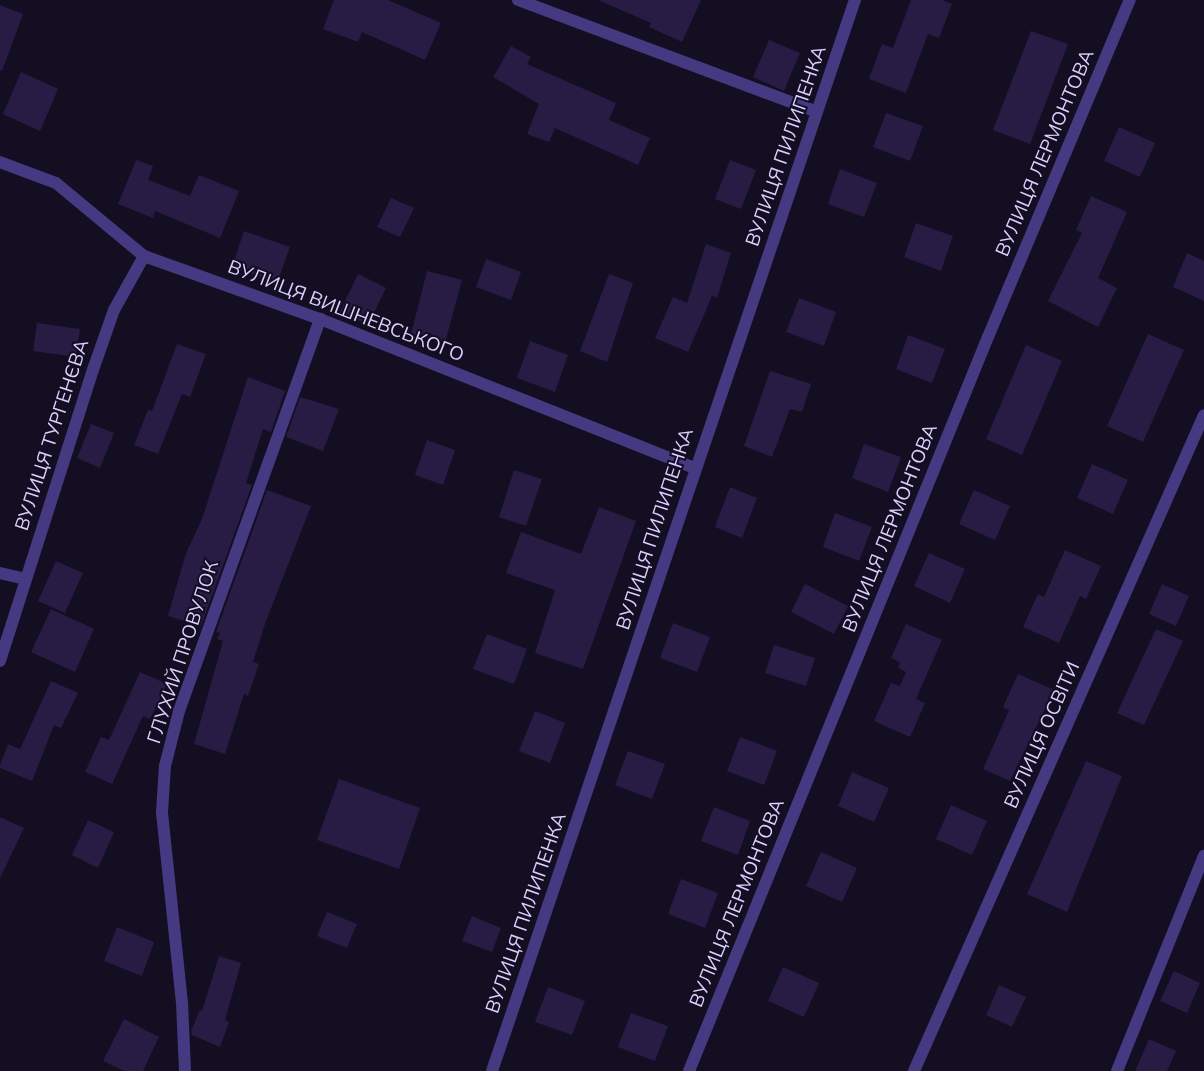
<!DOCTYPE html>
<meta charset="utf-8">
<style>
body{margin:0}
#map{position:relative;width:1204px;height:1071px;overflow:hidden;background:#140e23;font-family:Mulish,sans-serif}
div>[style]{position:absolute}
.building>*{inset:0;background:#281b44}
.minor>*{height:12px;margin:-6px;padding:0 6px;transform-origin:6px;border-radius:6px;background:#453a81}
span{translate:-50% -50%;white-space:nowrap;text-align:center;line-height:1.15;-webkit-text-stroke:4px #140e23;paint-order:stroke}
.street-label{font-size:19px;color:#dbd1fe}
</style>
<div id="map">
<div class="building">
<div style="clip-path:polygon(334px 0,388px 0,441px 23px,425px 60px,362px 32px,358px 42px,323px 29px)"></div>
<div style="clip-path:polygon(598px 0,701px 0,682px 42px,649px 27px,651px 23px)"></div>
<div style="clip-path:polygon(911px 0,942px 0,952px 4px,939px 38px,928px 34px,906px 93px,869px 79px,882px 44px,893px 48px)"></div>
<div style="clip-path:polygon(0 5px,23px 14px,2px 71px,0 70px)"></div>
<div style="clip-path:polygon(1031px 31px,1068px 44px,1030px 144px,993px 130px)"></div>
<div style="clip-path:polygon(769px 40px,800px 53px,784px 91px,753px 77px)"></div>
<div style="clip-path:polygon(511px 46px,531px 57px,527px 64px,616px 103px,609px 120px,650px 138px,638px 165px,555px 128px,549px 142px,527px 134px,539px 104px,493px 77px)"></div>
<div style="clip-path:polygon(21px 72px,58px 89px,40px 131px,3px 114px)"></div>
<div style="clip-path:polygon(886px 113px,923px 126px,910px 161px,873px 147px)"></div>
<div style="clip-path:polygon(1119px 127px,1155px 143px,1140px 177px,1104px 161px)"></div>
<div style="clip-path:polygon(136px 160px,153px 166px,148px 180px,190px 196px,199px 175px,239px 191px,220px 238px,155px 211px,153px 218px,118px 204px)"></div>
<div style="clip-path:polygon(730px 160px,756px 170px,741px 209px,715px 199px)"></div>
<div style="clip-path:polygon(840px 169px,877px 183px,864px 217px,828px 204px)"></div>
<div style="clip-path:polygon(1091px 196px,1127px 212px,1098px 278px,1117px 288px,1098px 327px,1048px 301px,1082px 233px,1076px 230px)"></div>
<div style="clip-path:polygon(391px 198px,414px 208px,400px 237px,377px 227px)"></div>
<div style="clip-path:polygon(916px 223px,953px 236px,941px 271px,904px 257px)"></div>
<div style="clip-path:polygon(244px 231px,290px 247px,277px 283px,232px 267px)"></div>
<div style="clip-path:polygon(706px 244px,731px 253px,717px 298px,712px 296px,688px 352px,655px 338px,673px 297px,687px 303px)"></div>
<div style="clip-path:polygon(1187px 253px,1204px 261px,1204px 301px,1173px 287px)"></div>
<div style="clip-path:polygon(486px 259px,521px 272px,511px 300px,476px 287px)"></div>
<div style="clip-path:polygon(427px 271px,462px 280px,445px 343px,411px 334px)"></div>
<div style="clip-path:polygon(358px 274px,386px 288px,368px 325px,340px 311px)"></div>
<div style="clip-path:polygon(609px 274px,633px 283px,607px 362px,580px 351px)"></div>
<div style="clip-path:polygon(799px 298px,836px 312px,824px 346px,786px 332px)"></div>
<div style="clip-path:polygon(37px 323px,80px 329px,76px 357px,33px 351px)"></div>
<div style="clip-path:polygon(1148px 334px,1184px 350px,1143px 442px,1107px 426px)"></div>
<div style="clip-path:polygon(908px 335px,945px 349px,932px 383px,896px 369px)"></div>
<div style="clip-path:polygon(530px 341px,568px 355px,555px 392px,517px 378px)"></div>
<div style="clip-path:polygon(177px 344px,206px 354px,190px 397px,182px 394px,158px 454px,134px 445px,148px 410px,152px 411px)"></div>
<div style="clip-path:polygon(1026px 345px,1062px 361px,1022px 455px,986px 439px)"></div>
<div style="clip-path:polygon(770px 371px,811px 384px,802px 412px,790px 409px,772px 457px,744px 446px)"></div>
<div style="clip-path:polygon(248px 377px,285px 391px,271px 432px,263px 429px,246px 483px,252px 485px,201px 626px,168px 616px,186px 553px,202px 519px)"></div>
<div style="clip-path:polygon(300px 397px,339px 409px,323px 451px,286px 437px)"></div>
<div style="clip-path:polygon(91px 424px,114px 433px,100px 468px,77px 458px)"></div>
<div style="clip-path:polygon(427px 440px,455px 450px,443px 485px,415px 475px)"></div>
<div style="clip-path:polygon(864px 444px,901px 457px,888px 492px,852px 478px)"></div>
<div style="clip-path:polygon(1092px 464px,1128px 480px,1113px 514px,1077px 498px)"></div>
<div style="clip-path:polygon(514px 470px,542px 479px,526px 526px,499px 517px)"></div>
<div style="clip-path:polygon(730px 487px,757px 498px,742px 538px,715px 527px)"></div>
<div style="clip-path:polygon(267px 490px,311px 506px,266px 621px,253px 662px,259px 664px,248px 696px,244px 694px,225px 754px,194px 744px,223px 641px,217px 639px,220px 633px,216px 632px)"></div>
<div style="clip-path:polygon(974px 490px,1010px 506px,995px 540px,959px 524px)"></div>
<div style="clip-path:polygon(599px 507px,636px 521px,583px 669px,535px 653px,555px 590px,506px 573px,521px 532px,581px 554px)"></div>
<div style="clip-path:polygon(835px 513px,872px 527px,859px 561px,823px 547px)"></div>
<div style="clip-path:polygon(1065px 550px,1101px 566px,1086px 599px,1080px 596px,1059px 643px,1023px 627px,1038px 594px,1044px 597px)"></div>
<div style="clip-path:polygon(929px 553px,965px 569px,950px 603px,914px 586px)"></div>
<div style="clip-path:polygon(56px 561px,83px 573px,65px 613px,38px 601px)"></div>
<div style="clip-path:polygon(805px 584px,848px 606px,834px 634px,791px 612px)"></div>
<div style="clip-path:polygon(1162px 584px,1189px 596px,1176px 626px,1149px 614px)"></div>
<div style="clip-path:polygon(51px 609px,94px 629px,75px 672px,31px 652px)"></div>
<div style="clip-path:polygon(673px 623px,710px 637px,697px 672px,660px 658px)"></div>
<div style="clip-path:polygon(906px 624px,942px 640px,916px 699px,925px 703px,910px 737px,874px 721px,891px 683px,900px 686px,906px 672px,898px 668px,900px 662px,891px 658px)"></div>
<div style="clip-path:polygon(1156px 629px,1183px 641px,1144px 725px,1117px 713px)"></div>
<div style="clip-path:polygon(487px 634px,527px 649px,514px 684px,473px 669px)"></div>
<div style="clip-path:polygon(774px 645px,815px 658px,806px 686px,765px 673px)"></div>
<div style="clip-path:polygon(140px 672px,167px 684px,150px 719px,143px 716px,112px 784px,85px 772px,101px 737px,109px 740px)"></div>
<div style="clip-path:polygon(1018px 674px,1054px 690px,1010px 781px,983px 769px,1009px 710px,1003px 707px)"></div>
<div style="clip-path:polygon(51px 681px,78px 693px,61px 728px,54px 725px,32px 781px,0 768px,0 765px,8px 744px,20px 749px)"></div>
<div style="clip-path:polygon(535px 711px,565px 723px,550px 763px,519px 751px)"></div>
<div style="clip-path:polygon(740px 737px,777px 751px,764px 785px,727px 771px)"></div>
<div style="clip-path:polygon(628px 751px,665px 764px,652px 799px,615px 785px)"></div>
<div style="clip-path:polygon(1086px 761px,1122px 776px,1067px 912px,1027px 894px)"></div>
<div style="clip-path:polygon(852px 772px,889px 788px,874px 822px,838px 806px)"></div>
<div style="clip-path:polygon(339px 779px,420px 808px,399px 869px,317px 840px)"></div>
<div style="clip-path:polygon(951px 805px,987px 821px,972px 855px,936px 839px)"></div>
<div style="clip-path:polygon(714px 807px,750px 821px,738px 855px,701px 841px)"></div>
<div style="clip-path:polygon(0 817px,24px 828px,0 878px)"></div>
<div style="clip-path:polygon(88px 820px,114px 832px,98px 868px,72px 855px)"></div>
<div style="clip-path:polygon(821px 852px,857px 868px,842px 902px,806px 886px)"></div>
<div style="clip-path:polygon(681px 879px,718px 893px,705px 928px,668px 914px)"></div>
<div style="clip-path:polygon(327px 912px,357px 924px,347px 948px,317px 936px)"></div>
<div style="clip-path:polygon(472px 916px,501px 928px,492px 952px,462px 941px)"></div>
<div style="clip-path:polygon(117px 927px,154px 942px,142px 976px,104px 961px)"></div>
<div style="clip-path:polygon(219px 956px,241px 963px,225px 1020px,229px 1022px,220px 1047px,192px 1035px,191px 1031px,200px 1010px,202px 1011px)"></div>
<div style="clip-path:polygon(783px 967px,819px 983px,804px 1017px,768px 1001px)"></div>
<div style="clip-path:polygon(1174px 971px,1200px 983px,1187px 1013px,1160px 1001px)"></div>
<div style="clip-path:polygon(999px 985px,1026px 997px,1012px 1027px,986px 1015px)"></div>
<div style="clip-path:polygon(548px 987px,585px 1001px,572px 1035px,535px 1022px)"></div>
<div style="clip-path:polygon(631px 1013px,668px 1026px,655px 1061px,618px 1047px)"></div>
<div style="clip-path:polygon(124px 1019px,159px 1037px,143px 1071px,124px 1071px,103px 1061px)"></div>
<div style="clip-path:polygon(1149px 1039px,1176px 1051px,1167px 1071px,1135px 1071px)"></div>
</div>
<div class="minor">
<div style="left:518px;top:0;width:319px;rotate:20.5deg"></div>
<div style="left:0;top:162px;width:60px;rotate:20.6deg"></div>
<div style="left:56px;top:183px;width:114px;rotate:39.7deg"></div>
<div style="left:144px;top:256px;width:187px;rotate:19.7deg"></div>
<div style="left:320px;top:319px;width:404px;rotate:21.7deg"></div>
<div style="left:0;top:573px;width:26px;rotate:13deg"></div>
<div style="left:0;top:661px;width:309px;rotate:-72.3deg"></div>
<div style="left:94px;top:367px;width:60px;rotate:-70.7deg"></div>
<div style="left:114px;top:310px;width:62px;rotate:-60.9deg"></div>
<div style="left:185px;top:1071px;width:68px;rotate:-92.5deg"></div>
<div style="left:182px;top:1003px;width:192px;rotate:-96deg"></div>
<div style="left:162px;top:812px;width:46px;rotate:-86.3deg"></div>
<div style="left:165px;top:766px;width:57px;rotate:-75.7deg"></div>
<div style="left:179px;top:711px;width:417px;rotate:-70.2deg"></div>
<div style="left:492px;top:1071px;width:1131px;rotate:-71.28deg"></div>
<div style="left:689px;top:1071px;width:793px;rotate:-67.84deg"></div>
<div style="left:988px;top:337px;width:366px;rotate:-67.2deg"></div>
<div style="left:914px;top:1071px;width:717px;rotate:-66.15deg"></div>
<div style="left:1117px;top:1071px;width:232px;rotate:-68deg"></div>
</div>
<div class="street-label">
<span style="left:786px;top:146px;rotate:-71deg">ВУЛИЦЯ ПИЛИПЕНКА</span>
<span style="left:1045px;top:153px;rotate:-67deg">ВУЛИЦЯ ЛЕРМОНТОВА</span>
<span style="left:346px;top:311px;rotate:21deg">ВУЛИЦЯ ВИШНЕВСЬКОГО</span>
<span style="left:52px;top:435px;rotate:-72deg">ВУЛИЦЯ ТУРГЕНЄВА</span>
<span style="left:890px;top:528px;rotate:-68deg">ВУЛИЦЯ ЛЕРМОНТОВА</span>
<span style="left:655px;top:529px;rotate:-72deg">ВУЛИЦЯ ПИЛИПЕНКА</span>
<span style="left:183px;top:652px;rotate:-72deg">ГЛУХИЙ ПРОВУЛОК</span>
<span style="left:1042px;top:735px;rotate:-66deg">ВУЛИЦЯ ОСВІТИ</span>
<span style="left:737px;top:903px;rotate:-68deg">ВУЛИЦЯ ЛЕРМОНТОВА</span>
<span style="left:526px;top:913px;rotate:-71deg">ВУЛИЦЯ ПИЛИПЕНКА</span>
</div>
</div>
